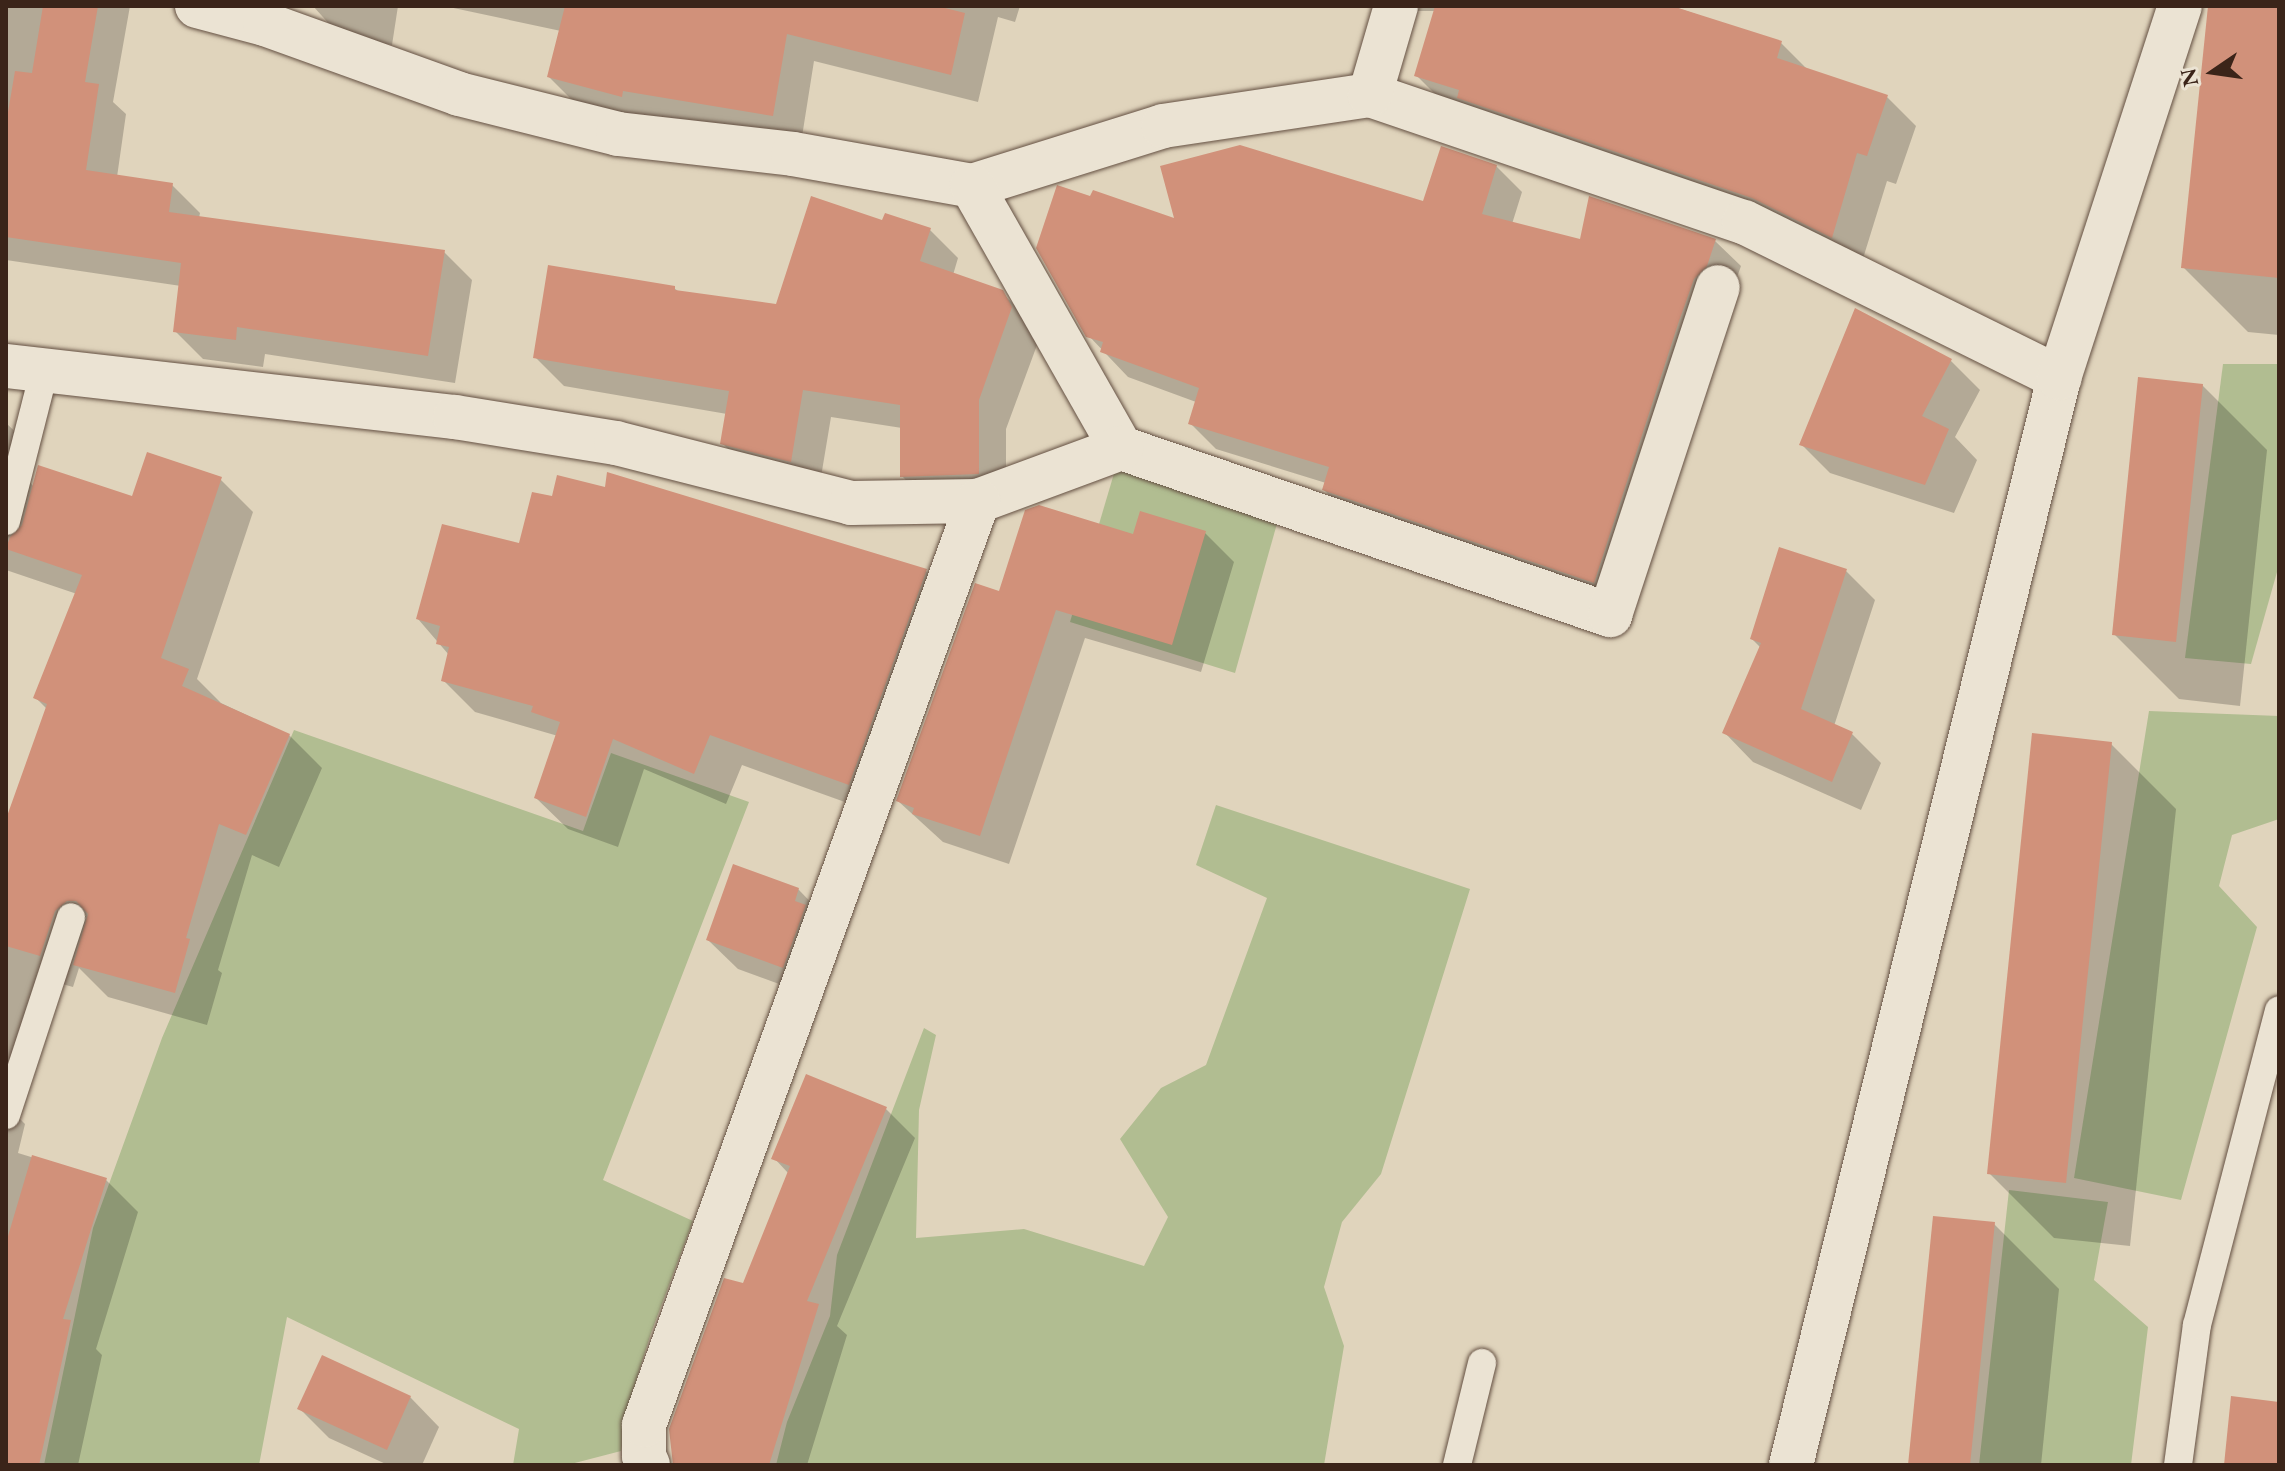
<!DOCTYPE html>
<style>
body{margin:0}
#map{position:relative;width:2285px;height:1471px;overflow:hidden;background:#e0d4bc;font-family:"EB Garamond",serif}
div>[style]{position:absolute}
.green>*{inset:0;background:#b1bd91}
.shadow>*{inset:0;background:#0003}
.building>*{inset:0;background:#d1917a}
.roads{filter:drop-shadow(0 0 2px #645042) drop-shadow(0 0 2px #645042)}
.service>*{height:28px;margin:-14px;padding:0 14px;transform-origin:14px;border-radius:14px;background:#ebe3d3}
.minor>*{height:44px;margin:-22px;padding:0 22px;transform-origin:22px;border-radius:22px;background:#ebe3d3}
span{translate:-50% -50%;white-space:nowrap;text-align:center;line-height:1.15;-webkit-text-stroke:8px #ebe3d3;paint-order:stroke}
.frame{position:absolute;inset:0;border:8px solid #3b2419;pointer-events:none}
.north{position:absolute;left:2173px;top:32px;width:80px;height:80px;-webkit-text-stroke:6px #ebe3d3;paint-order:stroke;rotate:257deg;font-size:22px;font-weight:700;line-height:32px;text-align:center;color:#3b2419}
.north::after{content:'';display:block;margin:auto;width:28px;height:36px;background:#3b2419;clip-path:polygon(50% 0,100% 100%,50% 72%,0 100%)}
</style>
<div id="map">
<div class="green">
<div style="clip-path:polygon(2223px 364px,2279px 364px,2279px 565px,2251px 664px,2185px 658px)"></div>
<div style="clip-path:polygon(1118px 460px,1278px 520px,1235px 673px,1070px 622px)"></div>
<div style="clip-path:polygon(2149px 711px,2279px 716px,2279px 819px,2232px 835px,2219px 886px,2257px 927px,2181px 1200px,2074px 1178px)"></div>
<div style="clip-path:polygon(294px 730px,583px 831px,611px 753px,749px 802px,603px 1180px,693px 1221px,651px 1333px,630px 1400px,621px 1451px,567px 1465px,513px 1465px,519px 1429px,287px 1317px,259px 1465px,44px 1465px,93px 1228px,162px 1038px)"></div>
<div style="clip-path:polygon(1216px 805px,1470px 889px,1381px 1174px,1342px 1222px,1324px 1287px,1344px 1346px,1324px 1465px,776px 1465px,787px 1422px,830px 1316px,837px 1255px,924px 1028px,936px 1035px,919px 1110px,916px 1238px,1024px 1229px,1144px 1266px,1168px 1217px,1120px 1139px,1161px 1088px,1206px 1065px,1267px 898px,1196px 865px)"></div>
<div style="clip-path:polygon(2009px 1190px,2108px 1202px,2094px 1280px,2148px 1327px,2131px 1465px,1979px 1465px)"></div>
</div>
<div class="shadow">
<div style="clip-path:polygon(6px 6px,130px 6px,113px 102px,126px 114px,117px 177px,172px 185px,200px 213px,199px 218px,444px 252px,472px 280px,455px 383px,265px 354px,263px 367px,203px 359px,175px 331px,181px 286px,6px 260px)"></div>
<div style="clip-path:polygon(313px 6px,398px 6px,392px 45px,340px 36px)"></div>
<div style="clip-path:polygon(444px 6px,1020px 6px,1015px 22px,998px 17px,978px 102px,814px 61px,801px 143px,577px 105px,549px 77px,561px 31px)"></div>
<div style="clip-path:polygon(1404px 6px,1672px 6px,1781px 43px,1809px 71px,1887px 97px,1916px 126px,1896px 184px,1887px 181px,1861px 265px,1445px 104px,1416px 75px,1435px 11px,1418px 11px)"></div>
<div style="clip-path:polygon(2210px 6px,2279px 6px,2279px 335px,2248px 332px,2183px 267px)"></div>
<div style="clip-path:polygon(1496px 166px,1522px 192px,1512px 224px,1582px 242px,1715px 241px,1741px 266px,1620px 608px,1350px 516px,1324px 490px,1326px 483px,1216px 449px,1190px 423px,1196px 402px,1128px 377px,1088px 335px,1177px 221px,1425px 204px)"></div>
<div style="clip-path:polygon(884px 223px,930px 230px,958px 258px,953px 275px,1001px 292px,1031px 321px,1040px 337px,1006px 429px,1006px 502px,930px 505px,902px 476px,902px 428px,831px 417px,819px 489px,751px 472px,722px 443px,727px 414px,564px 386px,535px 357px,674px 288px,679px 292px,778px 307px)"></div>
<div style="clip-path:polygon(1856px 311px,1951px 361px,1980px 390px,1955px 437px,1977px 460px,1954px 513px,1830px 473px,1801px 444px)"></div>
<div style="clip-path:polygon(2202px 385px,2267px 450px,2240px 706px,2179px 699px,2114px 634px)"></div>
<div style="clip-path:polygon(6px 423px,26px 442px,19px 471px,34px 487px,133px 499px,220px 479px,253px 512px,197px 679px,221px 703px,289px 735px,322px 768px,279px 867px,252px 855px,218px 970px,222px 973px,207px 1025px,108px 997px,79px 968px,73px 987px,55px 982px,11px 1110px,25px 1124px,18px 1153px,106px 1180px,138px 1212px,96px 1349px,102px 1355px,78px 1465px,6px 1465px,6px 825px,47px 709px,36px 698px,77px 594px,6px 570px)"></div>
<div style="clip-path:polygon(1205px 533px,1234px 562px,1201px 672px,1085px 638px,1009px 864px,943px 842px,898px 801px,1001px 593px,1134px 537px)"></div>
<div style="clip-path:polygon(521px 546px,926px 571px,957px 602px,881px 815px,742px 765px,726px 804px,644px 769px,618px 847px,568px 829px,536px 798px,558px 736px,475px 712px,443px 680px,449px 655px,418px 619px)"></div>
<div style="clip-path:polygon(1846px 571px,1875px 600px,1834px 726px,1852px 734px,1881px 763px,1861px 810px,1753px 762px,1724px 732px,1761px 648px,1752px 639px)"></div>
<div style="clip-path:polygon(2111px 744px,2176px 809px,2130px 1246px,2054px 1238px,1989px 1173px)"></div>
<div style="clip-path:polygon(798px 889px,827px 919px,812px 996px,738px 969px,708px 940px)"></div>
<div style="clip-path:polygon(886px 1109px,915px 1138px,837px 1326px,847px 1335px,807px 1465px,674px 1465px,671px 1430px,744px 1286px,789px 1174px,774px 1158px)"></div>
<div style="clip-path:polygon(1994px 1224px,2059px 1289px,2041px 1465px,1910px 1465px)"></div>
<div style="clip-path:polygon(410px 1397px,439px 1427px,422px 1465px,388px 1465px,329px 1438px,300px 1409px)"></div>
</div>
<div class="building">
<div style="clip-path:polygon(43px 6px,98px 6px,85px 82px,99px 84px,86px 170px,173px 183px,169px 212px,445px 250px,428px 356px,237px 327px,236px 340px,173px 332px,181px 263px,6px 237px,6px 124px,15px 71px,32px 73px)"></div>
<div style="clip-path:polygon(565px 6px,937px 6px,965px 13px,951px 75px,787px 34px,773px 116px,623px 91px,622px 97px,547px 77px)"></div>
<div style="clip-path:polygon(1435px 6px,1672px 6px,1782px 41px,1777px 58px,1888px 95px,1867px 156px,1857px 153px,1832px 238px,1752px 198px,1457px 98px,1459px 90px,1414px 76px)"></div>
<div style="clip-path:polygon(2208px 6px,2279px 6px,2279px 278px,2181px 268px)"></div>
<div style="clip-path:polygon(1240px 145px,1423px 201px,1441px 146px,1497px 165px,1482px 214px,1580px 239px,1589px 196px,1716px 239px,1707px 266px,1694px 279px,1678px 324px,1594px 583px,1322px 490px,1329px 467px,1188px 424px,1199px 388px,1100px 352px,1103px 342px,1086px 337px,1036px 248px,1057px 185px,1090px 196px,1093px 190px,1174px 218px,1160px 166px)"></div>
<div style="clip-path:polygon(811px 196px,882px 220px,885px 213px,931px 228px,920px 261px,1003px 290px,1012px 307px,979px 400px,979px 474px,900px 477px,900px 405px,803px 390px,791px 462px,720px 444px,729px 391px,533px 358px,548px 265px,675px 286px,675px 290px,776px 304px)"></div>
<div style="clip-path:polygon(1855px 308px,1952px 359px,1922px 416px,1949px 429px,1925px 485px,1799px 445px)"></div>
<div style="clip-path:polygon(2138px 377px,2203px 384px,2176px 642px,2112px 635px)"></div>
<div style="clip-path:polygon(147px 452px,222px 477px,161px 658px,189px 669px,182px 686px,290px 734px,246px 835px,219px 824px,186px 938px,190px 939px,175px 993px,73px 965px,88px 914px,76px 901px,67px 901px,55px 911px,40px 956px,6px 946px,6px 819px,47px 704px,33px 698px,82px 575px,6px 549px,10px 537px,22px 525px,38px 465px,132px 496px)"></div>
<div style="clip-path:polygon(607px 472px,927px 569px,849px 785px,710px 735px,694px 774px,613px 739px,586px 817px,534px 798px,560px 722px,531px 712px,533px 706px,441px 681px,449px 647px,436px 644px,440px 626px,416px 619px,442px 524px,519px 543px,532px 492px,552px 496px,557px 475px,605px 487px)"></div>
<div style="clip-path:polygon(1039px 505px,1133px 534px,1140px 511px,1206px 531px,1172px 645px,1056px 610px,980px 836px,912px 814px,914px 808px,896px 801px,975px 583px,999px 591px,1025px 510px)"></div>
<div style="clip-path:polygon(1779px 547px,1847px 569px,1801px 709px,1853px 732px,1832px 782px,1722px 733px,1761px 643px,1750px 639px)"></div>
<div style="clip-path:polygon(2032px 733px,2112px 742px,2066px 1183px,1987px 1174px)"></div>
<div style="clip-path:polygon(733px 864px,799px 888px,795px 901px,806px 905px,783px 968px,706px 940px)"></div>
<div style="clip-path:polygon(806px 1074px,887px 1107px,807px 1301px,819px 1304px,769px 1465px,673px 1465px,669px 1429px,724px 1278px,743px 1283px,790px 1166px,771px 1159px)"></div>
<div style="clip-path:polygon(32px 1155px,107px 1178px,63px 1319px,71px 1320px,39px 1465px,6px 1465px,6px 1243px)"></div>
<div style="clip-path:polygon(1933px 1216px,1995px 1222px,1970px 1465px,1908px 1465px)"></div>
<div style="clip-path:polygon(322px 1355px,411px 1396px,387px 1450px,297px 1409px)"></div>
<div style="clip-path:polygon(2231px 1396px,2279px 1402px,2279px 1465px,2224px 1465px)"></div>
</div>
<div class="roads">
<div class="service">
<div style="left:6px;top:521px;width:154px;rotate:-75.7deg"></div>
<div style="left:6px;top:1115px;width:208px;rotate:-71.8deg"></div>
<div style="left:1457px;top:1465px;width:105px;rotate:-76.2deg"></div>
<div style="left:2178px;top:1465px;width:141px;rotate:-82.3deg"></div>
<div style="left:2197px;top:1325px;width:325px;rotate:-75.4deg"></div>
</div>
<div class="minor">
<div style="left:197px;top:6px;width:70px;rotate:14.8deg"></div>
<div style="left:265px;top:24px;width:206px;rotate:19.8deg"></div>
<div style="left:459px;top:94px;width:164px;rotate:14.1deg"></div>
<div style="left:618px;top:134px;width:176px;rotate:6.5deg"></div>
<div style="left:793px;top:154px;width:182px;rotate:10.1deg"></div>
<div style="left:972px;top:186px;width:200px;rotate:-17.4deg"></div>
<div style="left:1163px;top:126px;width:209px;rotate:-8.5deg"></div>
<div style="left:1370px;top:95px;width:395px;rotate:18.8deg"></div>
<div style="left:1744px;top:222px;width:352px;rotate:26.3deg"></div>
<div style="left:1370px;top:95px;width:93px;rotate:-73.7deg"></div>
<div style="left:972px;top:186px;width:301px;rotate:60.4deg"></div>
<div style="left:1121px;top:448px;width:517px;rotate:18.86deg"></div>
<div style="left:1610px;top:615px;width:345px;rotate:-71.8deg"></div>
<div style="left:6px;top:366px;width:452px;rotate:6.5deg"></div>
<div style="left:455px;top:417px;width:163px;rotate:9.2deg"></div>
<div style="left:616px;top:443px;width:243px;rotate:14.3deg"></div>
<div style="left:851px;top:503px;width:127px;rotate:-0.9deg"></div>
<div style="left:978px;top:501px;width:153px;rotate:-20.3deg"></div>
<div style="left:648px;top:1465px;width:10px;rotate:-114deg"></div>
<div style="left:644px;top:1456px;width:31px;rotate:-90deg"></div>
<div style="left:644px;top:1425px;width:983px;rotate:-70.13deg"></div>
<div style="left:1791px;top:1465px;width:1120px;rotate:-76.15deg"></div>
<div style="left:2059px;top:378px;width:391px;rotate:-72deg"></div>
</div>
</div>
<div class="frame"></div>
<div class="north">N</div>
</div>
